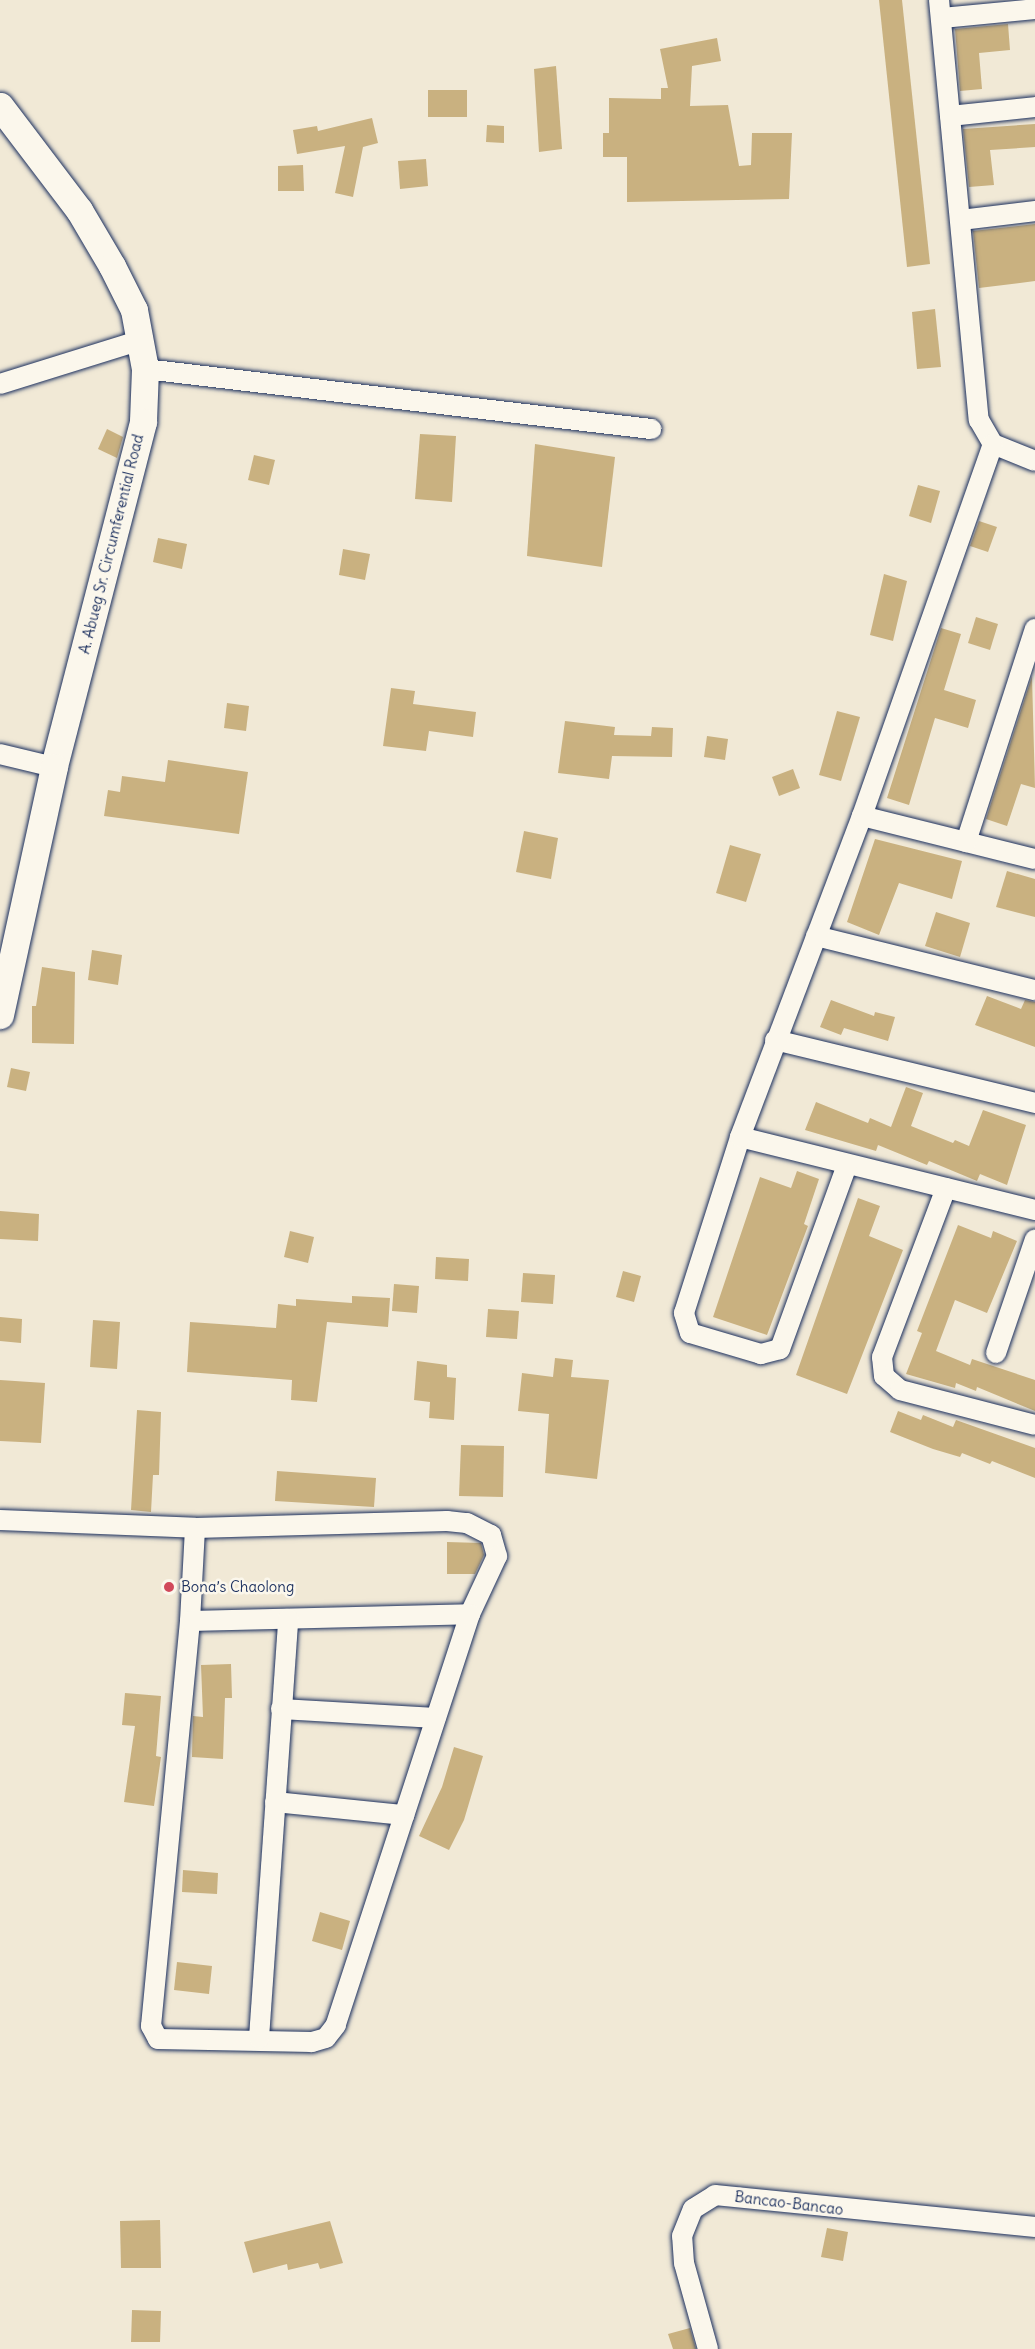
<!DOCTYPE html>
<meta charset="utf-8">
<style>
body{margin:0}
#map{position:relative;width:1035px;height:2349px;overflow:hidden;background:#f1e9d6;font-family:Delius,sans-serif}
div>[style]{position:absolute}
.building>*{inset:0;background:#c9b180}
.roads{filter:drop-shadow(0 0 2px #1b2f5e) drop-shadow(0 0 2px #1b2f5e)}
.street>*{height:20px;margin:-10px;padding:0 10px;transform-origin:10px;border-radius:10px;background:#fbf7ec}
.secondary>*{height:27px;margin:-13.5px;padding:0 13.5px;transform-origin:13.5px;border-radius:13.5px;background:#fbf7ec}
.dots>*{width:16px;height:16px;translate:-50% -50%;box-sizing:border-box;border:3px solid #fbf7ec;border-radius:50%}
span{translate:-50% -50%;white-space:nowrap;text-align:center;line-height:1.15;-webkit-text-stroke:5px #fbf7ec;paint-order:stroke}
.street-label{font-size:15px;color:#1b2f5e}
.poi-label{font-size:15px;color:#1b2f5e}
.left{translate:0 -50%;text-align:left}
</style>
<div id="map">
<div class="building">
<div style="clip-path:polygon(879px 0,902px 0,930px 264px,907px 267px)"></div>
<div style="clip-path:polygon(1008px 24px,1010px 50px,979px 53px,982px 89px,960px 91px,955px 29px)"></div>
<div style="clip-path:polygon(717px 38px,721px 61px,692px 66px,690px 106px,728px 105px,739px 166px,751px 165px,752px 133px,792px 133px,789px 199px,627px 202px,627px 157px,603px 157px,603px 133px,609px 133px,609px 98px,661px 99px,661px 88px,668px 88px,660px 49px)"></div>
<div style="clip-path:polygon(556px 66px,562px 149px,539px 152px,534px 69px)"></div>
<div style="clip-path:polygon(428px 90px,467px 90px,467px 117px,428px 117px)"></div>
<div style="clip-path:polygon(372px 118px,378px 143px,363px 147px,353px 197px,335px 193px,345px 146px,297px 154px,293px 130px,317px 126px,318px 131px)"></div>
<div style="clip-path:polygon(1035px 124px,1035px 147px,990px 150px,994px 185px,969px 187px,963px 129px)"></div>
<div style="clip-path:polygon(487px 125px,504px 126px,504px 143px,486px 142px)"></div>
<div style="clip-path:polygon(426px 159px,428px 186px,400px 189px,398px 161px)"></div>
<div style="clip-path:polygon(303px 165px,304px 191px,278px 191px,278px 166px)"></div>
<div style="clip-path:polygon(1035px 224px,1035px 281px,979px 288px,973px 231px)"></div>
<div style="clip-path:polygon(935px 309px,941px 367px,917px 369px,912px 312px)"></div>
<div style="clip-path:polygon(107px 429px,123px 437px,117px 458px,98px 449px)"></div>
<div style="clip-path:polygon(420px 434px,456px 436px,452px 502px,415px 499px)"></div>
<div style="clip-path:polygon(535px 444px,615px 457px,602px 567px,527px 556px)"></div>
<div style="clip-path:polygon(254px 455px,275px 460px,269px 485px,248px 480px)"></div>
<div style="clip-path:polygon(918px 485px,940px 491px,931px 523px,909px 516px)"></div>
<div style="clip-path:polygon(979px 521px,997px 527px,988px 552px,970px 546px)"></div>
<div style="clip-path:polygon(158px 538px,187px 544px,182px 569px,153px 562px)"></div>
<div style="clip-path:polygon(343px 549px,370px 554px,365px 580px,339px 575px)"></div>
<div style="clip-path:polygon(884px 574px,907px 581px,893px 641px,870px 635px)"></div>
<div style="clip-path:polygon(976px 617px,998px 624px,990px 650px,968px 643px)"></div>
<div style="clip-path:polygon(941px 628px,961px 634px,944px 690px,976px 700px,968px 728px,935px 718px,909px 805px,887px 798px)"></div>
<div style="clip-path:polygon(1032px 676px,1035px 788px,1021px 784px,1007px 826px,986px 819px)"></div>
<div style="clip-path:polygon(391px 688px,415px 691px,413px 704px,476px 712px,473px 737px,429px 731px,426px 751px,383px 746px)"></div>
<div style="clip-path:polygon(227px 703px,249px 706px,246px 731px,224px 728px)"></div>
<div style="clip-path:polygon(837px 711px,860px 717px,841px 781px,819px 775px)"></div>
<div style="clip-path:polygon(565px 721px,615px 727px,614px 735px,651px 736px,652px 727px,673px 728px,672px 757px,612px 756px,609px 779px,558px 773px)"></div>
<div style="clip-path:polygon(707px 736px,728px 739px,725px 760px,704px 757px)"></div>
<div style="clip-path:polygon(168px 760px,248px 772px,239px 834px,104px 816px,108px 790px,120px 792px,122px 776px,165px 782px)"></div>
<div style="clip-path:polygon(793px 769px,800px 788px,779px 796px,772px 777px)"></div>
<div style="clip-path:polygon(524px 831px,558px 838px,551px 879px,516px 872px)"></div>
<div style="clip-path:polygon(875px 839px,962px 861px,952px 899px,899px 883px,879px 935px,847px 922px)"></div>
<div style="clip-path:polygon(730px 845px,761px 854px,746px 902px,716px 893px)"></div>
<div style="clip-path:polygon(1007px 871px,1035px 879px,1035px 917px,996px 907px)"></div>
<div style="clip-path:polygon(936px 912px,970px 923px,960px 957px,925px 946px)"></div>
<div style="clip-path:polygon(92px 950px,122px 955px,118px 985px,88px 980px)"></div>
<div style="clip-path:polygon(42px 967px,75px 972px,74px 1044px,32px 1043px,32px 1006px,36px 1006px)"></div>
<div style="clip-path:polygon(987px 996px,1021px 1009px,1025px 1000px,1035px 1002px,1035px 1047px,975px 1025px)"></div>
<div style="clip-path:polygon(831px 1000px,874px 1016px,875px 1012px,895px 1017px,888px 1041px,844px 1028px,841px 1035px,820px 1027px)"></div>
<div style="clip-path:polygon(11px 1068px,30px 1072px,26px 1091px,7px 1087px)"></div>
<div style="clip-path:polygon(906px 1087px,923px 1093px,911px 1126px,953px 1143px,955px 1140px,969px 1146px,983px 1110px,1026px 1125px,1007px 1185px,980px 1174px,977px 1181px,929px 1161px,927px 1165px,878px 1145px,876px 1151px,805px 1130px,816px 1102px,868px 1123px,870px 1118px,891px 1127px)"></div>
<div style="clip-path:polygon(797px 1171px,819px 1179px,804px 1224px,808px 1226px,767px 1335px,713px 1317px,760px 1177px,791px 1188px)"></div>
<div style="clip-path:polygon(858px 1198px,880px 1206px,869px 1236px,903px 1250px,847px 1394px,796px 1375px)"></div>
<div style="clip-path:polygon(0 1211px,39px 1214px,38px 1241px,0 1239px)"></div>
<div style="clip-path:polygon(958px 1225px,991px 1238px,993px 1231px,1017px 1241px,987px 1313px,955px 1300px,936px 1351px,970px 1365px,972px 1359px,1035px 1380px,1035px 1411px,977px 1387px,976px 1391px,956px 1383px,955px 1388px,906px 1374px,922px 1333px,917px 1331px)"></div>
<div style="clip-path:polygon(290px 1231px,314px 1237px,308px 1263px,284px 1257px)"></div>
<div style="clip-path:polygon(436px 1257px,469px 1259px,468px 1281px,435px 1279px)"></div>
<div style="clip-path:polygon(623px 1271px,641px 1276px,634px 1302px,616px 1297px)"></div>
<div style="clip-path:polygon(523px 1273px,555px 1275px,553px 1304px,521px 1302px)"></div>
<div style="clip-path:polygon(394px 1284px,419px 1286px,417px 1313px,392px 1311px)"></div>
<div style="clip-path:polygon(352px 1296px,390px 1298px,388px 1327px,327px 1322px,317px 1402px,291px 1400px,292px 1380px,187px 1372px,190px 1322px,276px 1328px,278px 1304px,296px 1306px,296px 1299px,352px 1303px)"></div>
<div style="clip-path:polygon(488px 1309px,519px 1311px,517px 1339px,486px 1337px)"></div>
<div style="clip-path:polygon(0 1317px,22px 1319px,21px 1343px,0 1341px)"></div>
<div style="clip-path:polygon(93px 1320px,120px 1322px,117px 1369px,90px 1367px)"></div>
<div style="clip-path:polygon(555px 1358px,573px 1360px,571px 1377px,609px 1380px,597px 1479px,545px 1473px,549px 1414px,518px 1411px,522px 1373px,553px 1377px)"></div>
<div style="clip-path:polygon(417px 1361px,447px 1365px,447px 1377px,456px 1378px,454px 1420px,429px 1418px,430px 1402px,414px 1400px)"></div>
<div style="clip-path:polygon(0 1380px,45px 1383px,41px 1443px,0 1441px)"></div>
<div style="clip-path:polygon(137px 1410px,161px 1412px,159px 1475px,153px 1475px,151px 1512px,131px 1510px)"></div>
<div style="clip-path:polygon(898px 1411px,921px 1420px,923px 1415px,953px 1427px,956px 1420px,1035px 1448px,1035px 1478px,992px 1461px,990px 1464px,962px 1453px,960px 1457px,933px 1449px,890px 1432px)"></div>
<div style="clip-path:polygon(461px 1445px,504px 1446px,503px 1497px,459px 1496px)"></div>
<div style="clip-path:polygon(277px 1471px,376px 1478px,374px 1507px,275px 1501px)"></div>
<div style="clip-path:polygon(447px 1542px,481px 1543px,484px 1555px,475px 1574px,447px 1574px)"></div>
<div style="clip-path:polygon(231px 1664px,232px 1698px,225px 1698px,223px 1759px,192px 1757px,193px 1716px,203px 1717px,201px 1665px)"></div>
<div style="clip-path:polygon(125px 1693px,161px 1696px,156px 1756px,161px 1757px,154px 1806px,124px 1802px,135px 1726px,122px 1725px)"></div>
<div style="clip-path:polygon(454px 1747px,483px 1756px,464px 1820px,449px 1850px,419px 1836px,442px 1787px)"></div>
<div style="clip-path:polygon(183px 1870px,218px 1873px,217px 1894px,182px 1892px)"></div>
<div style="clip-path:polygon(320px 1912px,350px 1921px,342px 1950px,312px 1941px)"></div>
<div style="clip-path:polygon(177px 1962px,212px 1966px,209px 1994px,174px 1990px)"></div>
<div style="clip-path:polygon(160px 2220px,161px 2268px,121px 2268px,120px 2221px)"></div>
<div style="clip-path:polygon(330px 2221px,343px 2263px,320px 2269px,318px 2263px,288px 2270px,287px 2264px,253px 2273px,244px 2242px)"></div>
<div style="clip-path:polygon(827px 2228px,848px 2232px,843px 2261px,821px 2257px)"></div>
<div style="clip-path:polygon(132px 2310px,161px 2311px,160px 2342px,131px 2342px)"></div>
<div style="clip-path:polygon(690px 2328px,696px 2349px,673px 2349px,668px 2334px)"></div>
</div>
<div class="roads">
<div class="street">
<div style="left:939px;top:0;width:422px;rotate:84.6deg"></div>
<div style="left:979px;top:420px;width:28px;rotate:60deg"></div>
<div style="left:993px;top:444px;width:45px;rotate:22deg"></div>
<div style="left:942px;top:18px;width:93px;rotate:-5.5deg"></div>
<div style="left:950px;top:116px;width:85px;rotate:-6deg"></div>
<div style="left:961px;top:220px;width:75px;rotate:-6.9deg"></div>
<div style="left:145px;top:369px;width:510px;rotate:6.76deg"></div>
<div style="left:0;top:384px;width:148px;rotate:-17.3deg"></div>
<div style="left:0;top:754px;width:56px;rotate:13.5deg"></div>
<div style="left:862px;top:816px;width:178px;rotate:14deg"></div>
<div style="left:966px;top:842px;width:224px;rotate:-72.1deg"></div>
<div style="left:816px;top:936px;width:226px;rotate:13.9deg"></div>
<div style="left:775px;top:1040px;width:268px;rotate:13.6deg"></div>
<div style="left:740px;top:1137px;width:304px;rotate:13.9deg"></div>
<div style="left:847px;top:1165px;width:196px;rotate:110deg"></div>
<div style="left:780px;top:1349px;width:20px;rotate:165deg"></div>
<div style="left:761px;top:1354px;width:74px;rotate:-163.5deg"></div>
<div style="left:690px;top:1333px;width:21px;rotate:-107deg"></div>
<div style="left:684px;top:1313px;width:185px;rotate:-72.3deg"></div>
<div style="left:740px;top:1137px;width:343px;rotate:-69.2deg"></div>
<div style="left:862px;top:816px;width:394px;rotate:-70.6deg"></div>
<div style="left:946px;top:1188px;width:181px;rotate:110.7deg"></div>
<div style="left:882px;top:1357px;width:19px;rotate:84deg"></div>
<div style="left:884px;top:1376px;width:21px;rotate:41deg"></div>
<div style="left:900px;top:1390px;width:139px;rotate:14.5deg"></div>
<div style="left:996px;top:1353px;width:120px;rotate:-71.1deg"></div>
<div style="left:0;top:1520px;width:195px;rotate:2.3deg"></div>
<div style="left:195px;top:1528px;width:252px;rotate:-1.6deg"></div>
<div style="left:447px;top:1521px;width:20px;rotate:6deg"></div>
<div style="left:467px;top:1523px;width:27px;rotate:27deg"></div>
<div style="left:491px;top:1535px;width:22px;rotate:74deg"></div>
<div style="left:497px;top:1556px;width:64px;rotate:115deg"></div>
<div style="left:470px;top:1614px;width:432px;rotate:108.1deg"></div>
<div style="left:336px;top:2025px;width:16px;rotate:128deg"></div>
<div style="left:326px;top:2038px;width:15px;rotate:164deg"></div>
<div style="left:312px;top:2042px;width:154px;rotate:-178.9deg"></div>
<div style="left:158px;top:2039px;width:15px;rotate:-118deg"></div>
<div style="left:151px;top:2026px;width:407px;rotate:-84.5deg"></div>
<div style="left:190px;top:1621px;width:93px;rotate:-86.9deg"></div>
<div style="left:190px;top:1621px;width:280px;rotate:-1.4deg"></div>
<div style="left:281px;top:1709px;width:155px;rotate:3.3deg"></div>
<div style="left:275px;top:1802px;width:130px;rotate:5.8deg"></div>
<div style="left:259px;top:2038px;width:420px;rotate:-86deg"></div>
<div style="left:708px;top:2349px;width:89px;rotate:-105.6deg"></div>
<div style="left:684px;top:2263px;width:27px;rotate:-94deg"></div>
<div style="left:682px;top:2236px;width:29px;rotate:-68deg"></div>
<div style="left:693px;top:2209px;width:26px;rotate:-32deg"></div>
<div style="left:715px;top:2195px;width:322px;rotate:5.7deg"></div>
</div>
<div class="secondary">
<div style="left:0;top:106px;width:131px;rotate:52.8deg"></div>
<div style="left:79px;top:210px;width:65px;rotate:59.5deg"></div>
<div style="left:112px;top:266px;width:49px;rotate:63.4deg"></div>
<div style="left:134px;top:310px;width:60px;rotate:79.4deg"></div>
<div style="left:145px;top:369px;width:53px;rotate:92.2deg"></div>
<div style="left:143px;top:422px;width:356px;rotate:104.5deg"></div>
<div style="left:54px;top:767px;width:254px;rotate:102.3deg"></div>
</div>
</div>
<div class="dots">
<div style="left:169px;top:1587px;background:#d1495b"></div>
</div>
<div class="street-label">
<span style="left:111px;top:544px;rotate:-76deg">A. Abueg Sr. Circumferential Road</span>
<span style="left:789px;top:2203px;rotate:7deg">Bancao-Bancao</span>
</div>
<div class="poi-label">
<span class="left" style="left:181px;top:1587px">Bona’s Chaolong</span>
</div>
</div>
